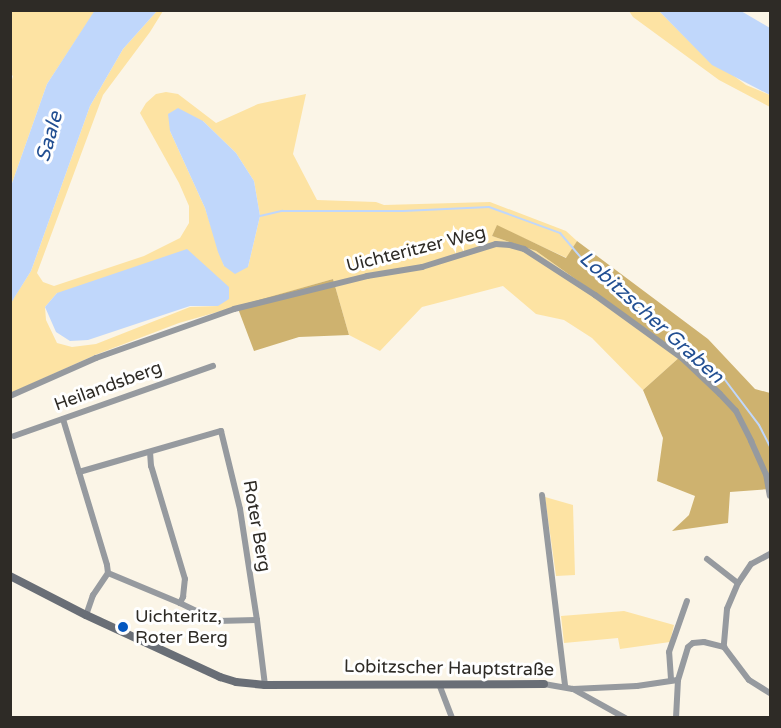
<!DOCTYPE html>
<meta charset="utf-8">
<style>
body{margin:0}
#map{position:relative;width:781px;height:728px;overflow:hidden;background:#fbf5e7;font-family:"Varela Round",sans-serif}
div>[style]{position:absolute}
.green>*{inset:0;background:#fde3a3}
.forest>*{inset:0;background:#ceb26f}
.water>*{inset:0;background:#c0d7fb}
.stream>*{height:2px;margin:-1px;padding:0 1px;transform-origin:1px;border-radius:1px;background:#c0d7fb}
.street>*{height:6px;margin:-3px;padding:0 3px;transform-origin:3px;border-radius:3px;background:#969a9f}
.secondary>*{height:8px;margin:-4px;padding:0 4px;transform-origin:4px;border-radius:4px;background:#696e76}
.dots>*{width:16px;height:16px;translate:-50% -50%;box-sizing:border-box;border:3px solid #fff;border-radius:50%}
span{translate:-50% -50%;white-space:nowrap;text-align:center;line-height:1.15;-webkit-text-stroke:6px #fff;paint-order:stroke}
.street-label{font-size:18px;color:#2e2b26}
.poi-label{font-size:18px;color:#2e2b26}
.left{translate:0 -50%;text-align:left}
.water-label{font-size:20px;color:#224f92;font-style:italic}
.frame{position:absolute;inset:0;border:12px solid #2e2b26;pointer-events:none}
</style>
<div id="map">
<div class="green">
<div style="clip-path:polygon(11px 11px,95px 11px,47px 84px,11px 186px,10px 87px,13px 76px,10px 73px)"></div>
<div style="clip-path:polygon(evenodd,157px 11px,163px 11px,150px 32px,103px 95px,37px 273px,43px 282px,54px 286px,144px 256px,180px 238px,189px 223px,189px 206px,179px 183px,140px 113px,146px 103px,156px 94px,166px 92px,178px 94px,216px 123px,258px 104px,306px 94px,293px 154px,317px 200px,376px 202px,384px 205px,490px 202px,566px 231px,577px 241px,567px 258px,497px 226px,492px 236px,536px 251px,682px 355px,643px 390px,592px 338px,564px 320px,536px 314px,503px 286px,422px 307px,380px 351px,349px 335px,333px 279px,179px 323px,95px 355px,11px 393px,10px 304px,31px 271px,90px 106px,123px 49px,157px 11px,203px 121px,236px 153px,254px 181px,260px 216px,248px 267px,224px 266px,205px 208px,170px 131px,203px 121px,157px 11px,57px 293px,218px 306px,190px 307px,96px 344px,72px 347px,57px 343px,46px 320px,45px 307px,57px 293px)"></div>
<div style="clip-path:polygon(629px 11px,659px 11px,694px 46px,746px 85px,770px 95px,770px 107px,719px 80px,633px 17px)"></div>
<div style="clip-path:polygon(545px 497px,573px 505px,575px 575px,556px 576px)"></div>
<div style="clip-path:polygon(624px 611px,674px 625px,670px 642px,620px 649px,618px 638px,564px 643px,561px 616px)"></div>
</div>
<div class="forest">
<div style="clip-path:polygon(497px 225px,566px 258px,577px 241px,708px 339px,755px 389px,770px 393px,770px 489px,730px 492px,728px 523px,672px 531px,689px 515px,695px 496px,657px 481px,663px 438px,643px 390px,682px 355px,536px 251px,492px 236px)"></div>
<div style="clip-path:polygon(333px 279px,349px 335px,299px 337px,254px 351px,237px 306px)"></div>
</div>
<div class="water">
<div style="clip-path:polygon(95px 10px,157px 11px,123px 49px,90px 106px,31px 271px,11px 303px,11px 186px,47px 84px)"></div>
<div style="clip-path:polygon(659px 11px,741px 11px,770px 28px,770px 95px,712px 65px)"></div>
<div style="clip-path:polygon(178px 108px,203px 121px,236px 153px,254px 181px,260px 216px,248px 267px,235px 274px,224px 266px,218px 252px,205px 208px,170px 131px,168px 114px)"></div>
<div style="clip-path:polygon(187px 249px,229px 287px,229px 299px,218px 306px,190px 306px,88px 340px,70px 341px,56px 332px,45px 307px,57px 293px)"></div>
</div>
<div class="stream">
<div style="left:260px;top:216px;width:23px;rotate:-13deg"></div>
<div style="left:282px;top:211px;width:121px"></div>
<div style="left:403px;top:211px;width:86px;rotate:-2.7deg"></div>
<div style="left:489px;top:207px;width:76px;rotate:20.1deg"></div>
<div style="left:560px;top:233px;width:45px;rotate:49.5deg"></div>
<div style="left:589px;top:267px;width:95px;rotate:37.7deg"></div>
<div style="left:664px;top:325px;width:72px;rotate:40.5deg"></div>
<div style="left:719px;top:372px;width:66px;rotate:53deg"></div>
<div style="left:759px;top:425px;width:25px;rotate:63deg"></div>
</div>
<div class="street">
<div style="left:10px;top:396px;width:94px;rotate:-23.8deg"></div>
<div style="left:96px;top:358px;width:146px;rotate:-19.5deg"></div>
<div style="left:234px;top:309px;width:137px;rotate:-13.9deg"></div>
<div style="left:367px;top:276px;width:56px;rotate:-9.3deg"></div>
<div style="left:422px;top:267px;width:77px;rotate:-17.3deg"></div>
<div style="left:496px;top:244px;width:14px;rotate:4deg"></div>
<div style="left:510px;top:245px;width:15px;rotate:16deg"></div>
<div style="left:524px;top:249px;width:85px;rotate:32.9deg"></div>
<div style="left:595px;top:295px;width:107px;rotate:35.9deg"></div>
<div style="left:682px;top:358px;width:52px;rotate:43.5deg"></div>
<div style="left:720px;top:394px;width:23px;rotate:47deg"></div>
<div style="left:736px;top:411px;width:34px;rotate:63deg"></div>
<div style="left:751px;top:441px;width:36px;rotate:66deg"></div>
<div style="left:766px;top:474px;width:22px;rotate:80deg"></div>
<div style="left:63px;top:419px;width:152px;rotate:73.2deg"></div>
<div style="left:107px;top:565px;width:8px;rotate:83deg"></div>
<div style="left:108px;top:573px;width:27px;rotate:124deg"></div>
<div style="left:93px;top:595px;width:21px;rotate:109deg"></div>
<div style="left:14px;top:436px;width:211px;rotate:-19.4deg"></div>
<div style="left:79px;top:472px;width:148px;rotate:-16.1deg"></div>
<div style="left:221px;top:431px;width:80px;rotate:76.3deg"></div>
<div style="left:240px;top:509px;width:112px;rotate:81.3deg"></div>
<div style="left:257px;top:620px;width:40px;rotate:178.6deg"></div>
<div style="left:217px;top:621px;width:41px;rotate:-154.1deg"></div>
<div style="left:542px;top:495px;width:192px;rotate:83.1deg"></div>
<div style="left:770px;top:554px;width:21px;rotate:152deg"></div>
<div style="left:751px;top:564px;width:23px;rotate:124deg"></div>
<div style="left:738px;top:583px;width:28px;rotate:113deg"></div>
<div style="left:727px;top:609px;width:38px;rotate:95deg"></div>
<div style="left:724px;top:647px;width:41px;rotate:52.9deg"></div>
<div style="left:749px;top:680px;width:25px;rotate:32deg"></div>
<div style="left:707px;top:559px;width:39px;rotate:38deg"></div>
<div style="left:108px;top:573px;width:78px;rotate:22.6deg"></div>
<div style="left:180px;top:603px;width:7px;rotate:-63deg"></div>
<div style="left:183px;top:597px;width:18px;rotate:-84deg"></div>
<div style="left:185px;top:579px;width:118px;rotate:-106.7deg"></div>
<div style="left:151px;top:466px;width:14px;rotate:-94deg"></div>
<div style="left:257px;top:620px;width:65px;rotate:83deg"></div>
<div style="left:671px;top:679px;width:27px;rotate:-94deg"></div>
<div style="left:669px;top:652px;width:54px;rotate:-70.6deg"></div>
<div style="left:439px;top:684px;width:36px;rotate:69deg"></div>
<div style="left:544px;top:684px;width:29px;rotate:10deg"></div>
<div style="left:573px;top:689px;width:60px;rotate:29.1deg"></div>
<div style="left:573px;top:689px;width:64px;rotate:-2.7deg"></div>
<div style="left:637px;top:686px;width:41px;rotate:-8.3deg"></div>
<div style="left:676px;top:718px;width:38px;rotate:-87deg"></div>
<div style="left:678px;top:680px;width:34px;rotate:-73deg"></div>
<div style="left:688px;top:647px;width:6px;rotate:-39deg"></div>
<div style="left:693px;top:643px;width:11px;rotate:-5deg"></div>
<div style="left:704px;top:642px;width:21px;rotate:14deg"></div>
</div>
<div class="secondary">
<div style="left:10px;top:576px;width:85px;rotate:27.2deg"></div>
<div style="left:86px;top:615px;width:148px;rotate:24.8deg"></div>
<div style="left:220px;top:677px;width:17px;rotate:17deg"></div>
<div style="left:236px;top:682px;width:29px;rotate:6deg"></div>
<div style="left:265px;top:685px;width:279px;rotate:-0.2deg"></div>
</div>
<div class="dots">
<div style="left:123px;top:627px;background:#0457c0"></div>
</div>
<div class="street-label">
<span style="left:416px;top:249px;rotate:-14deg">Uichteritzer Weg</span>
<span style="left:108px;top:386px;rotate:-20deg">Heilandsberg</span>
<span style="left:257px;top:526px;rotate:80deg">Roter Berg</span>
<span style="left:449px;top:668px;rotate:1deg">Lobitzscher Hauptstraße</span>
</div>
<div class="poi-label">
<span class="left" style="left:135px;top:627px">Uichteritz,<br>Roter Berg</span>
</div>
<div class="water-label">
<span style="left:50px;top:137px;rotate:-74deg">Saale</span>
<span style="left:651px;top:318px;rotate:42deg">Lobitzscher Graben</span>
</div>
<div class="frame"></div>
</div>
